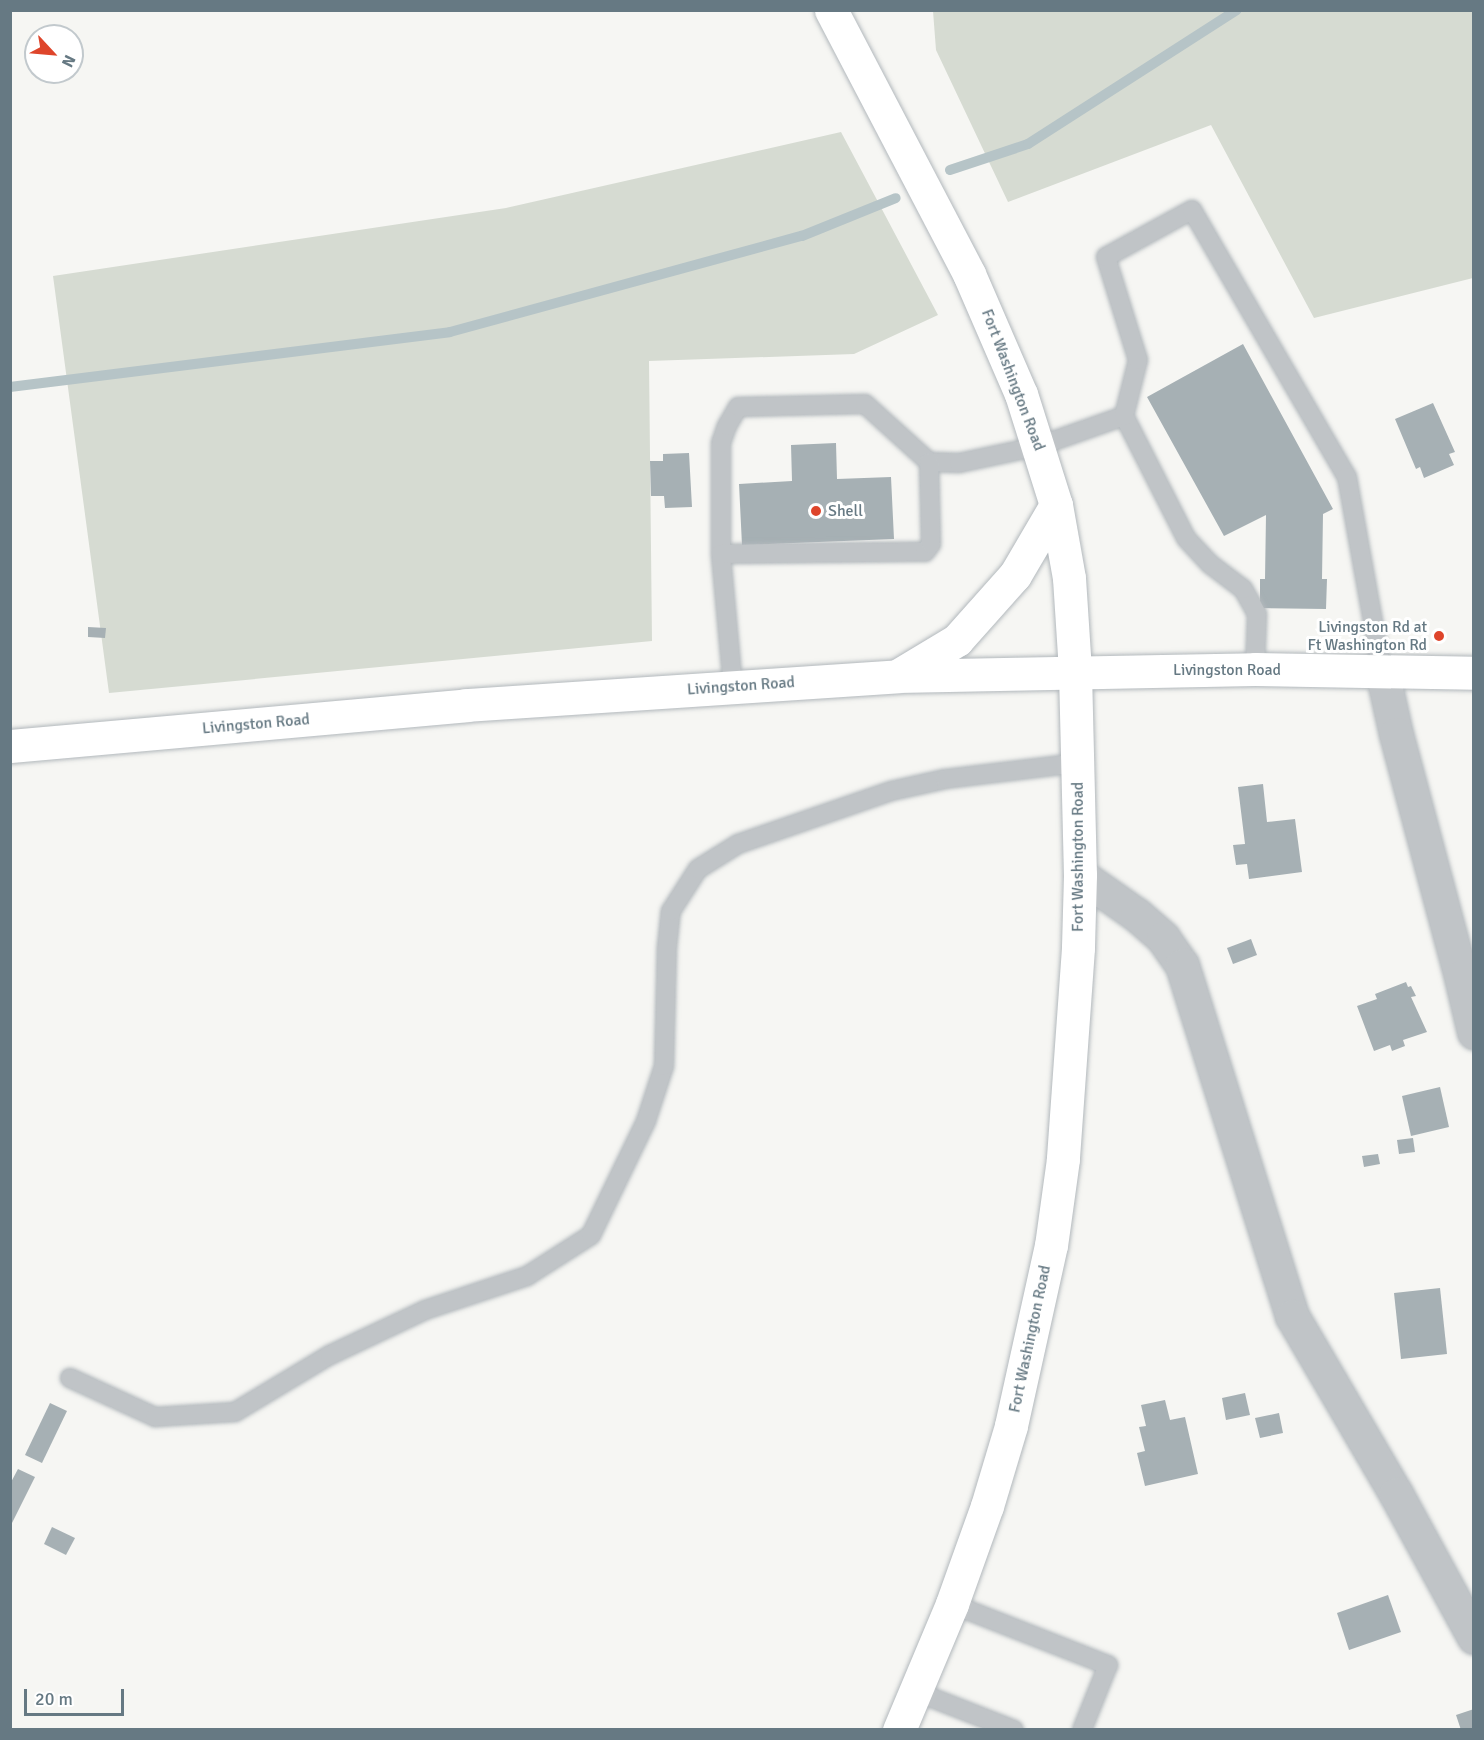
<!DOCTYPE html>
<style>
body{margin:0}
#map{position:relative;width:1484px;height:1740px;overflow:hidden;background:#f6f6f3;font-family:Signika,sans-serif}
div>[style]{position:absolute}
.green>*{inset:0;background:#d6dbd2}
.stream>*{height:10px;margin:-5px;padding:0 5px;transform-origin:5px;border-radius:5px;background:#b6c4c7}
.building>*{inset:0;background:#a6b0b4}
.roads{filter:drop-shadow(0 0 2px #b2b8bc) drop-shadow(0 0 2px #b2b8bc)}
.service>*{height:18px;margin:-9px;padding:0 9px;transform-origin:9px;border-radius:9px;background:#c0c4c7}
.minor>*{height:33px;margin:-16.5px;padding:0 16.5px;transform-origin:16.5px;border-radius:16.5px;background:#c0c4c7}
.secondary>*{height:33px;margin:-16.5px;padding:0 16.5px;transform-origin:16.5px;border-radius:16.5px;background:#fff}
.dots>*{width:16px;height:16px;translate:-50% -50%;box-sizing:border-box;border:3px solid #fff;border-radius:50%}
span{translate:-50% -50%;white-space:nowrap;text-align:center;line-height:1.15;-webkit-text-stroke:6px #fff;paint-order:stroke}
.street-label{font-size:16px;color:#667983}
.poi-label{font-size:16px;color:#667983}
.left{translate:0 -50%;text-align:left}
.right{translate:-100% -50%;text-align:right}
.frame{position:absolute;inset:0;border:12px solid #667983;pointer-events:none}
.north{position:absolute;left:24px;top:24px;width:60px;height:60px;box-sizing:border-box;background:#fff;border:2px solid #c2c9cd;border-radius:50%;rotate:116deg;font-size:16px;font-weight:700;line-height:24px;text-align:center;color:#667983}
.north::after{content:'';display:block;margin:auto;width:21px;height:27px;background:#de452b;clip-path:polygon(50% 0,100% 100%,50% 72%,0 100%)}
.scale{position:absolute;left:24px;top:1689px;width:100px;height:27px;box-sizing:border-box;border:3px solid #667983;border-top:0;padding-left:8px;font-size:18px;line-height:21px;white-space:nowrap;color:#667983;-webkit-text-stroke:4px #fff;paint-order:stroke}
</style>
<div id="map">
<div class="green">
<div style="clip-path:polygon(933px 11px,1473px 11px,1473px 278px,1314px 318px,1211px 125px,1008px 202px,936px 50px)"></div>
<div style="clip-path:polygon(841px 132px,938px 315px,854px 354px,649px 361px,652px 641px,109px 693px,53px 276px,506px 208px)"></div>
</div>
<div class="stream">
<div style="left:950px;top:170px;width:82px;rotate:-18.4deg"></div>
<div style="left:1028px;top:144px;width:248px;rotate:-32.7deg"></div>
<div style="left:10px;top:387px;width:443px;rotate:-7.1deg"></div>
<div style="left:450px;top:332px;width:365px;rotate:-15.3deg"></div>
<div style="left:802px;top:236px;width:101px;rotate:-22deg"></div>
</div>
<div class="building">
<div style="clip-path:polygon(1243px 344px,1333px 509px,1323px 514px,1322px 579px,1327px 579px,1326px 609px,1260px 608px,1260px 579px,1265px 579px,1266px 515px,1224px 536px,1147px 397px)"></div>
<div style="clip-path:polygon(1433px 403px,1455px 452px,1449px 454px,1454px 465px,1424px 478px,1420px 467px,1416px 469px,1395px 419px)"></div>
<div style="clip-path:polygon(836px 443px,837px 479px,891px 477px,894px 539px,742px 545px,739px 484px,792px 481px,791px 445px)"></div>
<div style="clip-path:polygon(689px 453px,692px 507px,665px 508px,664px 496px,651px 496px,650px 461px,663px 461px,663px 454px)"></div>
<div style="clip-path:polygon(88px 627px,106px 628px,105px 638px,88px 637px)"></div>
<div style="clip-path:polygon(1263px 784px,1267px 822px,1295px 819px,1302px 872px,1249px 879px,1247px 864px,1236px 865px,1233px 845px,1245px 844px,1238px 787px)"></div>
<div style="clip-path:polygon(1251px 939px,1257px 955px,1233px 964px,1227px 948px)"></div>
<div style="clip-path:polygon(1406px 982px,1408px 987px,1411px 986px,1416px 996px,1411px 997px,1427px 1032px,1403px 1040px,1405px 1046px,1392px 1051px,1390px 1045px,1374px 1051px,1357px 1006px,1377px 999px,1375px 994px)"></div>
<div style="clip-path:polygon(1440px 1087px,1449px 1127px,1411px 1136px,1402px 1096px)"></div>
<div style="clip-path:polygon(1413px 1138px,1415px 1152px,1399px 1154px,1397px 1140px)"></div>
<div style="clip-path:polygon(1378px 1154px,1380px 1164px,1364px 1167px,1362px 1156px)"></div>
<div style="clip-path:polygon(1440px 1288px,1447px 1354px,1401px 1359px,1394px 1293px)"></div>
<div style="clip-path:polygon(1245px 1393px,1250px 1415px,1226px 1420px,1222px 1398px)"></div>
<div style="clip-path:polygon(1165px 1400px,1170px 1420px,1185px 1417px,1198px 1474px,1145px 1486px,1137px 1453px,1145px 1451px,1139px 1427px,1146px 1426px,1141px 1405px)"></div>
<div style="clip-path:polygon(50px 1403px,67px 1411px,42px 1463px,25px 1455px)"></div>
<div style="clip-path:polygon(1279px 1413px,1283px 1433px,1260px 1438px,1255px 1418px)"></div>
<div style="clip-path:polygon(18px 1469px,35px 1477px,10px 1527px,10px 1484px)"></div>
<div style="clip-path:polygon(52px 1527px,75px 1538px,66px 1555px,44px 1544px)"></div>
<div style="clip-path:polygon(1388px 1595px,1401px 1632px,1349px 1650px,1337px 1613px)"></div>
<div style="clip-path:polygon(1474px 1709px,1474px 1730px,1461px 1730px,1456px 1715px)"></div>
</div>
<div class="roads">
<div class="service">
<div style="left:721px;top:554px;width:111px;rotate:-90deg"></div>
<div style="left:721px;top:443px;width:18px;rotate:-71deg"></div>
<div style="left:727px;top:426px;width:22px;rotate:-60deg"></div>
<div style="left:738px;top:407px;width:127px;rotate:-1.4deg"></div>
<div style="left:865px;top:404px;width:86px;rotate:42.2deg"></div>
<div style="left:929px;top:462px;width:30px;rotate:2deg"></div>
<div style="left:959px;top:463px;width:82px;rotate:-12deg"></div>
<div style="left:1039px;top:446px;width:90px;rotate:-19.4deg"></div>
<div style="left:1255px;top:669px;width:55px;rotate:-87.9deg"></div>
<div style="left:1257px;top:614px;width:29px;rotate:-119deg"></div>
<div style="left:1243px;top:589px;width:41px;rotate:-142.9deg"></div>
<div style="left:1210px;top:564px;width:35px;rotate:-133deg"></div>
<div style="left:1186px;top:538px;width:137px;rotate:-116.9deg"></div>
<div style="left:1124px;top:416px;width:58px;rotate:-76deg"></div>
<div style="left:1138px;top:360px;width:108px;rotate:-107.3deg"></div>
<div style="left:1106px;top:257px;width:98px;rotate:-28.7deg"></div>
<div style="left:1192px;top:210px;width:309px;rotate:59.9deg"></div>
<div style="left:1347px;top:477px;width:197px;rotate:79.8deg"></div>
<div style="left:733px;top:687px;width:134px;rotate:-95.2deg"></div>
<div style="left:721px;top:554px;width:204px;rotate:-0.6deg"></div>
<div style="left:925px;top:552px;width:10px;rotate:-53deg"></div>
<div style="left:931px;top:544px;width:82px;rotate:-91.4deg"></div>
<div style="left:70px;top:1378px;width:94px;rotate:24.6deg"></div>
<div style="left:155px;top:1417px;width:80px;rotate:-3.6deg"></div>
<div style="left:235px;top:1412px;width:111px;rotate:-31deg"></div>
<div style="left:330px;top:1355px;width:105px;rotate:-25.3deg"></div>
<div style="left:425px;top:1310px;width:108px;rotate:-18.4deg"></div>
<div style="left:527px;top:1276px;width:76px;rotate:-32.6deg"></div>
<div style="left:591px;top:1235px;width:127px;rotate:-64.2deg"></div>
<div style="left:646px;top:1121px;width:58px;rotate:-71.9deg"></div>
<div style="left:664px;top:1066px;width:119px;rotate:-88.6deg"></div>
<div style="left:667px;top:947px;width:36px;rotate:-84deg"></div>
<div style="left:671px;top:911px;width:50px;rotate:-57.3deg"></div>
<div style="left:698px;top:869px;width:47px;rotate:-32deg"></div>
<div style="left:738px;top:844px;width:162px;rotate:-19.1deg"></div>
<div style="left:891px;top:791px;width:55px;rotate:-12.5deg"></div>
<div style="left:945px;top:779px;width:134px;rotate:-6.9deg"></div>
<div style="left:952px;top:1604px;width:168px;rotate:21.4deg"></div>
<div style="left:1108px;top:1665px;width:70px;rotate:111.8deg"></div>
<div style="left:917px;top:1692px;width:104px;rotate:21.4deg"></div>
</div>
<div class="minor">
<div style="left:1382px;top:671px;width:65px;rotate:77.5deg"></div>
<div style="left:1396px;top:734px;width:252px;rotate:75deg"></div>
<div style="left:1461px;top:977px;width:57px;rotate:76.7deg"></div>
<div style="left:1080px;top:875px;width:70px;rotate:35.1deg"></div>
<div style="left:1137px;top:915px;width:35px;rotate:41deg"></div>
<div style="left:1163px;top:938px;width:33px;rotate:55deg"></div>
<div style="left:1182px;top:965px;width:368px;rotate:72.6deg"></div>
<div style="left:1292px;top:1316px;width:206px;rotate:59.7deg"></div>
<div style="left:1396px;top:1494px;width:163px;rotate:61.4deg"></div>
</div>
<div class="secondary">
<div style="left:831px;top:10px;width:298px;rotate:62.4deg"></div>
<div style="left:969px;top:274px;width:131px;rotate:66.6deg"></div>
<div style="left:1021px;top:394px;width:116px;rotate:72.5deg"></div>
<div style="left:1056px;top:505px;width:74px;rotate:79.9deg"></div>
<div style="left:1069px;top:578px;width:94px;rotate:86.3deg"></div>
<div style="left:1075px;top:672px;width:203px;rotate:88.6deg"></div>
<div style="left:1080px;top:875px;width:73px;rotate:91.6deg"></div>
<div style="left:1078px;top:948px;width:212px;rotate:94.1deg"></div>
<div style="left:1063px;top:1159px;width:87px;rotate:97.9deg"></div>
<div style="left:1051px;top:1245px;width:185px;rotate:102.5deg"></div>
<div style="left:1011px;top:1426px;width:84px;rotate:106.7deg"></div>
<div style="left:987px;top:1506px;width:104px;rotate:109.7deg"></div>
<div style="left:952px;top:1604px;width:137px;rotate:112.8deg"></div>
<div style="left:899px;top:675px;width:68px;rotate:-31.1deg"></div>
<div style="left:957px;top:640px;width:87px;rotate:-48.3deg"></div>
<div style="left:1015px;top:575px;width:81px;rotate:-59.6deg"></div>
<div style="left:10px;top:746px;width:458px;rotate:-5.1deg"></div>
<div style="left:466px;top:705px;width:432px;rotate:-3.8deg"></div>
<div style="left:897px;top:676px;width:358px;rotate:-1.1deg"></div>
<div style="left:1255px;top:669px;width:219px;rotate:1deg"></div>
</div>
</div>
<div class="dots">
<div style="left:816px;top:511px;background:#de452b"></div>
<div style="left:1439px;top:636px;background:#de452b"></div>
</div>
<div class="street-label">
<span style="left:1013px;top:380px;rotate:69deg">Fort Washington Road</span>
<span style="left:1227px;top:670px">Livingston Road</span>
<span style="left:741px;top:686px;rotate:-4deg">Livingston Road</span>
<span style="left:256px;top:724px;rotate:-5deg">Livingston Road</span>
<span style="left:1078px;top:857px;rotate:-90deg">Fort Washington Road</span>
<span style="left:1030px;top:1339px;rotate:-78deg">Fort Washington Road</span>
</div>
<div class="poi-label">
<span class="left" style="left:828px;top:511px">Shell</span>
<span class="right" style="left:1427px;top:636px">Livingston Rd at<br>Ft Washington Rd</span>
</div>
<div class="frame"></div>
<div class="north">N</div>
<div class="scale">20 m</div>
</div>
